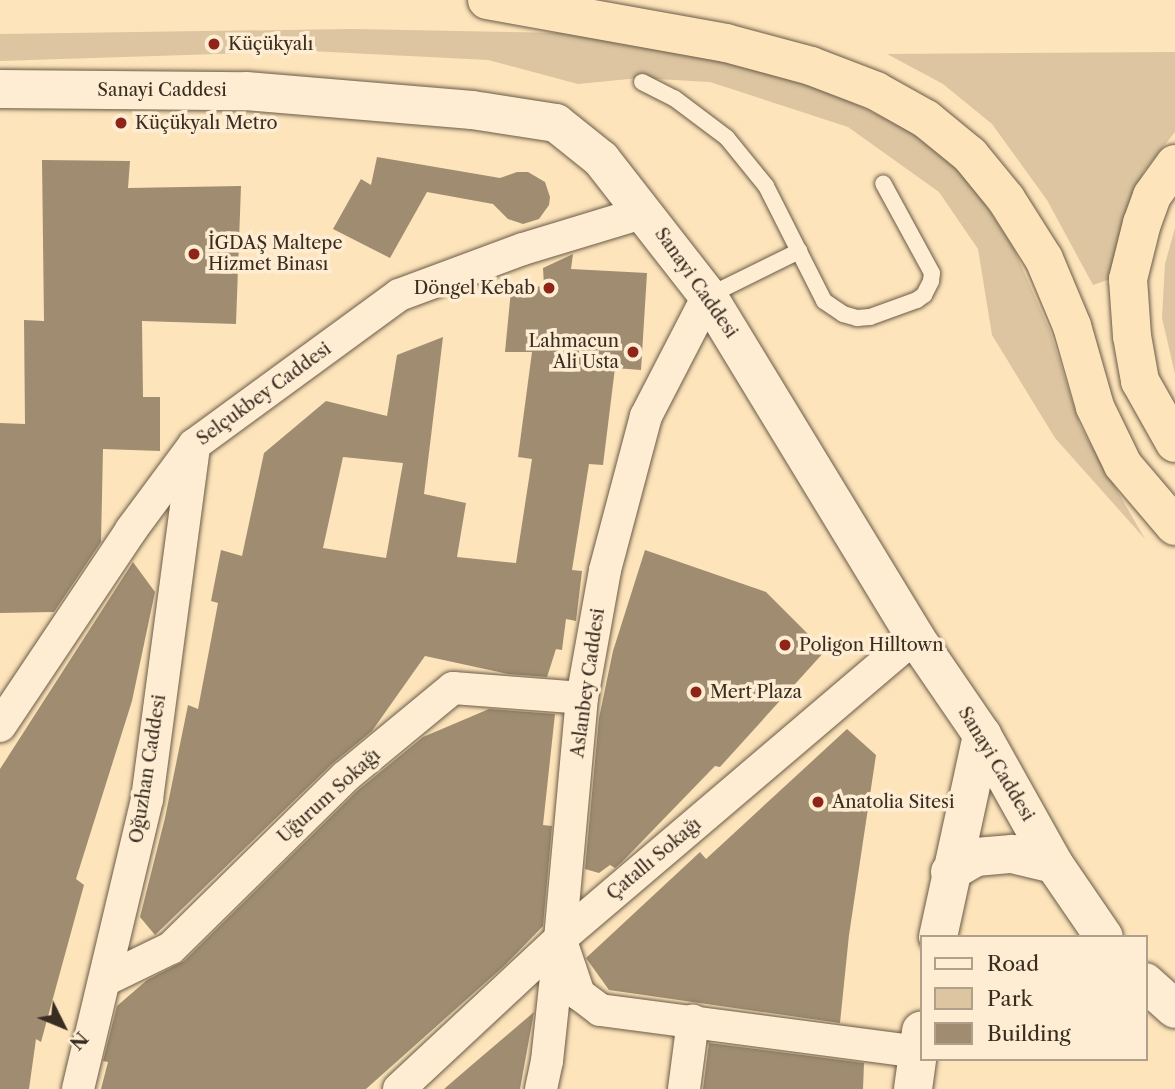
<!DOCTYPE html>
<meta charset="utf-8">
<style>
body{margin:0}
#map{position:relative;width:1175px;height:1089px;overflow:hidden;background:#fde4ba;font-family:"Libre Caslon Text",serif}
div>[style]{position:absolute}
.green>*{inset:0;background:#dcc5a0}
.building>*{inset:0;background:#9f8c71}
.roads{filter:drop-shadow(0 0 2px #6a5b48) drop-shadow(0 0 2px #6a5b48)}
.lane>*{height:16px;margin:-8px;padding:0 8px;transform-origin:8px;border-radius:8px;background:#feedd2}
.street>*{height:32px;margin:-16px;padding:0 16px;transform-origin:16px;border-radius:16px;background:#feedd2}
.secondary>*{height:38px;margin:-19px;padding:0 19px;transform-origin:19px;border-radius:19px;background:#feedd2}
.highway>*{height:38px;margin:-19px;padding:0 19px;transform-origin:19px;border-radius:19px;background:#fde4ba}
.dots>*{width:19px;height:19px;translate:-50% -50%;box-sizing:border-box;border:4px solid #feedd2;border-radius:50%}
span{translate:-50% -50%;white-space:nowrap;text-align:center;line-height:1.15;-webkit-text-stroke:7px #feedd2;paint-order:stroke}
.poi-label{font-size:18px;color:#392d22}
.left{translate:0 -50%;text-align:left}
.right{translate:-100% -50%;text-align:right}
.street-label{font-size:18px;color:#392d22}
.legend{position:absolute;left:920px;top:935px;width:228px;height:126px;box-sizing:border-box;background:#feedd2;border:2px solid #afa08c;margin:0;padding:9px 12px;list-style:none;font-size:21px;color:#392d22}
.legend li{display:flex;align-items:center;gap:14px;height:35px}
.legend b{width:35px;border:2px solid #afa08c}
.north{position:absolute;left:28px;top:991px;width:70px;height:70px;-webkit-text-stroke:5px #feedd2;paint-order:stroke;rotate:133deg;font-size:19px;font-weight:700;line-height:28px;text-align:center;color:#392d22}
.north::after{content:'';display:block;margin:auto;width:24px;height:32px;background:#392d22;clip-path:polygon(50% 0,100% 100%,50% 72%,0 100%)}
</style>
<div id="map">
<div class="green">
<div style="clip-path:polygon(352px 29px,564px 33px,708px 54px,837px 95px,907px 129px,968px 177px,1013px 247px,1050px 331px,1080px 426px,1145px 539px,1055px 438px,992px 335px,978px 249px,939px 192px,848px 127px,710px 82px,639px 78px,578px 84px,488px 60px,310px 51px,0 61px,0 34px)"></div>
<div style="clip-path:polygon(1175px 52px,1175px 132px,1144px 171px,1125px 215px,1113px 278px,1093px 285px,1047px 200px,992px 124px,943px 84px,887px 54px)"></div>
<div style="clip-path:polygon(1175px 228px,1175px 374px,1162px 318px,1165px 264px)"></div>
</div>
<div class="building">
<div style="clip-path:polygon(377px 157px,500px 178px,517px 172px,528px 172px,545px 182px,550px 197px,549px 205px,539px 219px,523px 224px,508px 219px,493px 204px,427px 192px,390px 258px,333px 229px,361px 179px,371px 185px)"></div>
<div style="clip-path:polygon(42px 160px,130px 161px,128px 188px,241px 186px,236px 324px,142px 321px,143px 397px,160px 397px,160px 451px,103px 449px,101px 542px,54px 612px,0 613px,0 423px,25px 424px,24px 320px,44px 321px)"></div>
<div style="clip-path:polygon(evenodd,573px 254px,571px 269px,647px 273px,641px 370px,615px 368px,603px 465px,589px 464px,572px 570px,582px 571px,576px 621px,566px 619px,562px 650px,556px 649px,547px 677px,508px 674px,425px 656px,372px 731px,332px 764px,155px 935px,140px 917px,165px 818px,188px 705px,198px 709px,218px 603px,211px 601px,221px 550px,242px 556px,264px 453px,326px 401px,387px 416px,397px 355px,443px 337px,424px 494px,466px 503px,457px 557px,516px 563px,532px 459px,518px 457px,532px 352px,505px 352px,511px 290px,544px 286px,543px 268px,573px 254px,343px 457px,403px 463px,386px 558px,323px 548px,343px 457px)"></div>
<div style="clip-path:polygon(645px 550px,766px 592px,825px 651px,720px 767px,715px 766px,622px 862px,615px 868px,610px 865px,599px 873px,585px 869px,599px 718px,613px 651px)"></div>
<div style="clip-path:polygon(133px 562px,155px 592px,132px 701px,76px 879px,84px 885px,41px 1042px,36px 1039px,29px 1089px,0 1089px,0 769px)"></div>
<div style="clip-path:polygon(489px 709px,555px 714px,543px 825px,552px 826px,543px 926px,504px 966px,366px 1089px,101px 1089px,108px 1062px,103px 1061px,117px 1006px,147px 980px,184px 961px,357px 791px,423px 737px)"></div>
<div style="clip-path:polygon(847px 729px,876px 755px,849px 935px,840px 1023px,609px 990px,586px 958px,700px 852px,706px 859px)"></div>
<div style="clip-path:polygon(534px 1012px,520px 1089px,444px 1089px,473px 1064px)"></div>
<div style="clip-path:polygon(709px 1043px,864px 1063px,863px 1089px,703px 1089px)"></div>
</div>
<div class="roads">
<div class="lane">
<div style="left:642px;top:82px;width:36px;rotate:27deg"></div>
<div style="left:674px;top:98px;width:66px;rotate:37deg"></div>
<div style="left:727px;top:138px;width:62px;rotate:50.9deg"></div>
<div style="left:766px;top:186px;width:129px;rotate:63.2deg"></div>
<div style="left:824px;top:301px;width:23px;rotate:34deg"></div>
<div style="left:843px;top:314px;width:15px;rotate:16deg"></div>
<div style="left:857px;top:318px;width:13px;rotate:-4deg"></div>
<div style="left:870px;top:317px;width:50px;rotate:-19.9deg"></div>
<div style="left:917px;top:300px;width:9px;rotate:-36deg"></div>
<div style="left:924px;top:295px;width:16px;rotate:-63deg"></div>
<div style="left:931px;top:281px;width:8px;rotate:-83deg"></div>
<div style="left:932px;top:273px;width:102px;rotate:-118.6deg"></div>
<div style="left:708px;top:296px;width:102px;rotate:-26.3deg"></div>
</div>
<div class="street">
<div style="left:0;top:726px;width:236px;rotate:-56.2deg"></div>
<div style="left:131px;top:530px;width:106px;rotate:-53.5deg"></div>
<div style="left:194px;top:445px;width:254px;rotate:-36.2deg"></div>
<div style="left:399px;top:295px;width:132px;rotate:-20.4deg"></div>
<div style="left:523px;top:249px;width:127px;rotate:-16.9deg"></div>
<div style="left:563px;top:947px;width:50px;rotate:71.2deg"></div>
<div style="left:579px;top:994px;width:26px;rotate:37deg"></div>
<div style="left:600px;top:1010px;width:321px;rotate:7.5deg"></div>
<div style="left:105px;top:980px;width:73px;rotate:-25.9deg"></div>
<div style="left:171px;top:948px;width:244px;rotate:-44.5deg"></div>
<div style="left:345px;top:777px;width:140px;rotate:-39.5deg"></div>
<div style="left:453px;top:688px;width:129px;rotate:4.4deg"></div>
<div style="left:78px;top:1089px;width:298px;rotate:-76.6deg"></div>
<div style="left:147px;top:799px;width:355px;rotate:-82.4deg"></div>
<div style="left:399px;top:1089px;width:220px;rotate:-43deg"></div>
<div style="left:560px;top:939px;width:466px;rotate:-40.4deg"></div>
<div style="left:541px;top:1089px;width:29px;rotate:-78deg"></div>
<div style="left:547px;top:1061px;width:123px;rotate:-83.9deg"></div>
<div style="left:560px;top:939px;width:242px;rotate:-84.8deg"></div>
<div style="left:582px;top:698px;width:130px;rotate:-79.8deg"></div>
<div style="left:605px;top:570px;width:159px;rotate:-75.1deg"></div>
<div style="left:646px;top:416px;width:135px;rotate:-62.7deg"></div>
<div style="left:684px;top:1089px;width:69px;rotate:-82.5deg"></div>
</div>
<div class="secondary">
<div style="left:0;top:89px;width:246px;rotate:0.5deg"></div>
<div style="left:246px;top:91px;width:227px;rotate:4.8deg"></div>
<div style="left:472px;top:110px;width:85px;rotate:8.8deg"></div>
<div style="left:556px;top:123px;width:58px;rotate:38.7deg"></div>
<div style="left:601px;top:159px;width:174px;rotate:52deg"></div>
<div style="left:708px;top:296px;width:399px;rotate:58.7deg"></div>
<div style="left:915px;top:637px;width:119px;rotate:55.6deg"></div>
<div style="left:982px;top:735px;width:148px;rotate:60.8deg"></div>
<div style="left:1054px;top:864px;width:88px;rotate:55.6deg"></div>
<div style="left:950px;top:872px;width:30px;rotate:-30deg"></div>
<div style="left:976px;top:857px;width:36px;rotate:-5deg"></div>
<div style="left:1012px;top:854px;width:43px;rotate:13.4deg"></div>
<div style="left:938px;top:937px;width:207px;rotate:-77.7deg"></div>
<div style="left:1145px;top:982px;width:40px;rotate:42deg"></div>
<div style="left:913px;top:1089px;width:59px;rotate:-82.1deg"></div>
</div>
<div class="highway">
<div style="left:487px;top:0;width:243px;rotate:10.2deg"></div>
<div style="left:726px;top:43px;width:88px;rotate:15.1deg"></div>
<div style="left:811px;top:66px;width:70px;rotate:21deg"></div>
<div style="left:876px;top:91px;width:57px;rotate:29.2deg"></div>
<div style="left:926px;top:119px;width:57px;rotate:39.3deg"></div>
<div style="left:970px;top:155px;width:57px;rotate:50.7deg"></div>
<div style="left:1006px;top:199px;width:71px;rotate:57.7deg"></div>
<div style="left:1044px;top:259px;width:73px;rotate:67.3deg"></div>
<div style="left:1072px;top:326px;width:84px;rotate:74.1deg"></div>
<div style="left:1095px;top:407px;width:64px;rotate:64.2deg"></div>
<div style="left:1123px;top:465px;width:80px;rotate:49.6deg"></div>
<div style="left:1175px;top:164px;width:39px;rotate:126deg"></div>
<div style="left:1152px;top:196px;width:29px;rotate:110deg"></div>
<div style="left:1142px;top:223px;width:58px;rotate:104deg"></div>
<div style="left:1128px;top:279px;width:57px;rotate:86deg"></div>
<div style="left:1132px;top:336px;width:46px;rotate:79.9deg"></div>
<div style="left:1140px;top:381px;width:71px;rotate:60.6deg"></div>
</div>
</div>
<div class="dots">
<div style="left:214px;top:44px;background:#8f2418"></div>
<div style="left:121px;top:123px;background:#8f2418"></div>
<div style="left:194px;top:254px;background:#8f2418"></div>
<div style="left:549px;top:288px;background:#8f2418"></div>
<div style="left:633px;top:352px;background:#8f2418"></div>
<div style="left:785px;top:645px;background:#8f2418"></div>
<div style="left:696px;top:692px;background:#8f2418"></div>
<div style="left:818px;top:802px;background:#8f2418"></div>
</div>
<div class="poi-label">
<span class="left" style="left:228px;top:44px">Küçükyalı</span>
<span class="left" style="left:135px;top:123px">Küçükyalı Metro</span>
<span class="left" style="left:208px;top:254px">İGDAŞ Maltepe<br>Hizmet Binası</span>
<span class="right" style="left:535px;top:288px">Döngel Kebab</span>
<span class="right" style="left:619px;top:352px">Lahmacun<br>Ali Usta</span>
<span class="left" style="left:799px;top:645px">Poligon Hilltown</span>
<span class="left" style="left:710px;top:692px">Mert Plaza</span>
<span class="left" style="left:832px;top:802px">Anatolia Sitesi</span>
</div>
<div class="street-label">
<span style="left:162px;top:90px">Sanayi Caddesi</span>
<span style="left:696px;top:283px;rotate:55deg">Sanayi Caddesi</span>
<span style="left:264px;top:394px;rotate:-36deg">Selçukbey Caddesi</span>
<span style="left:588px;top:683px;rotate:-82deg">Aslanbey Caddesi</span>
<span style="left:996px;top:764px;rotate:59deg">Sanayi Caddesi</span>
<span style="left:148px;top:769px;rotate:-81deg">Oğuzhan Caddesi</span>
<span style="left:329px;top:796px;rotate:-42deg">Uğurum Sokağı</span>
<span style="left:654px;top:859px;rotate:-40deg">Çatallı Sokağı</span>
</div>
<ul class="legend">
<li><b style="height:9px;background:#feedd2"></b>Road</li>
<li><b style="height:19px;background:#dcc5a0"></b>Park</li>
<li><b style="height:19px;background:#9f8c71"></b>Building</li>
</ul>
<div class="north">N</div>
</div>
